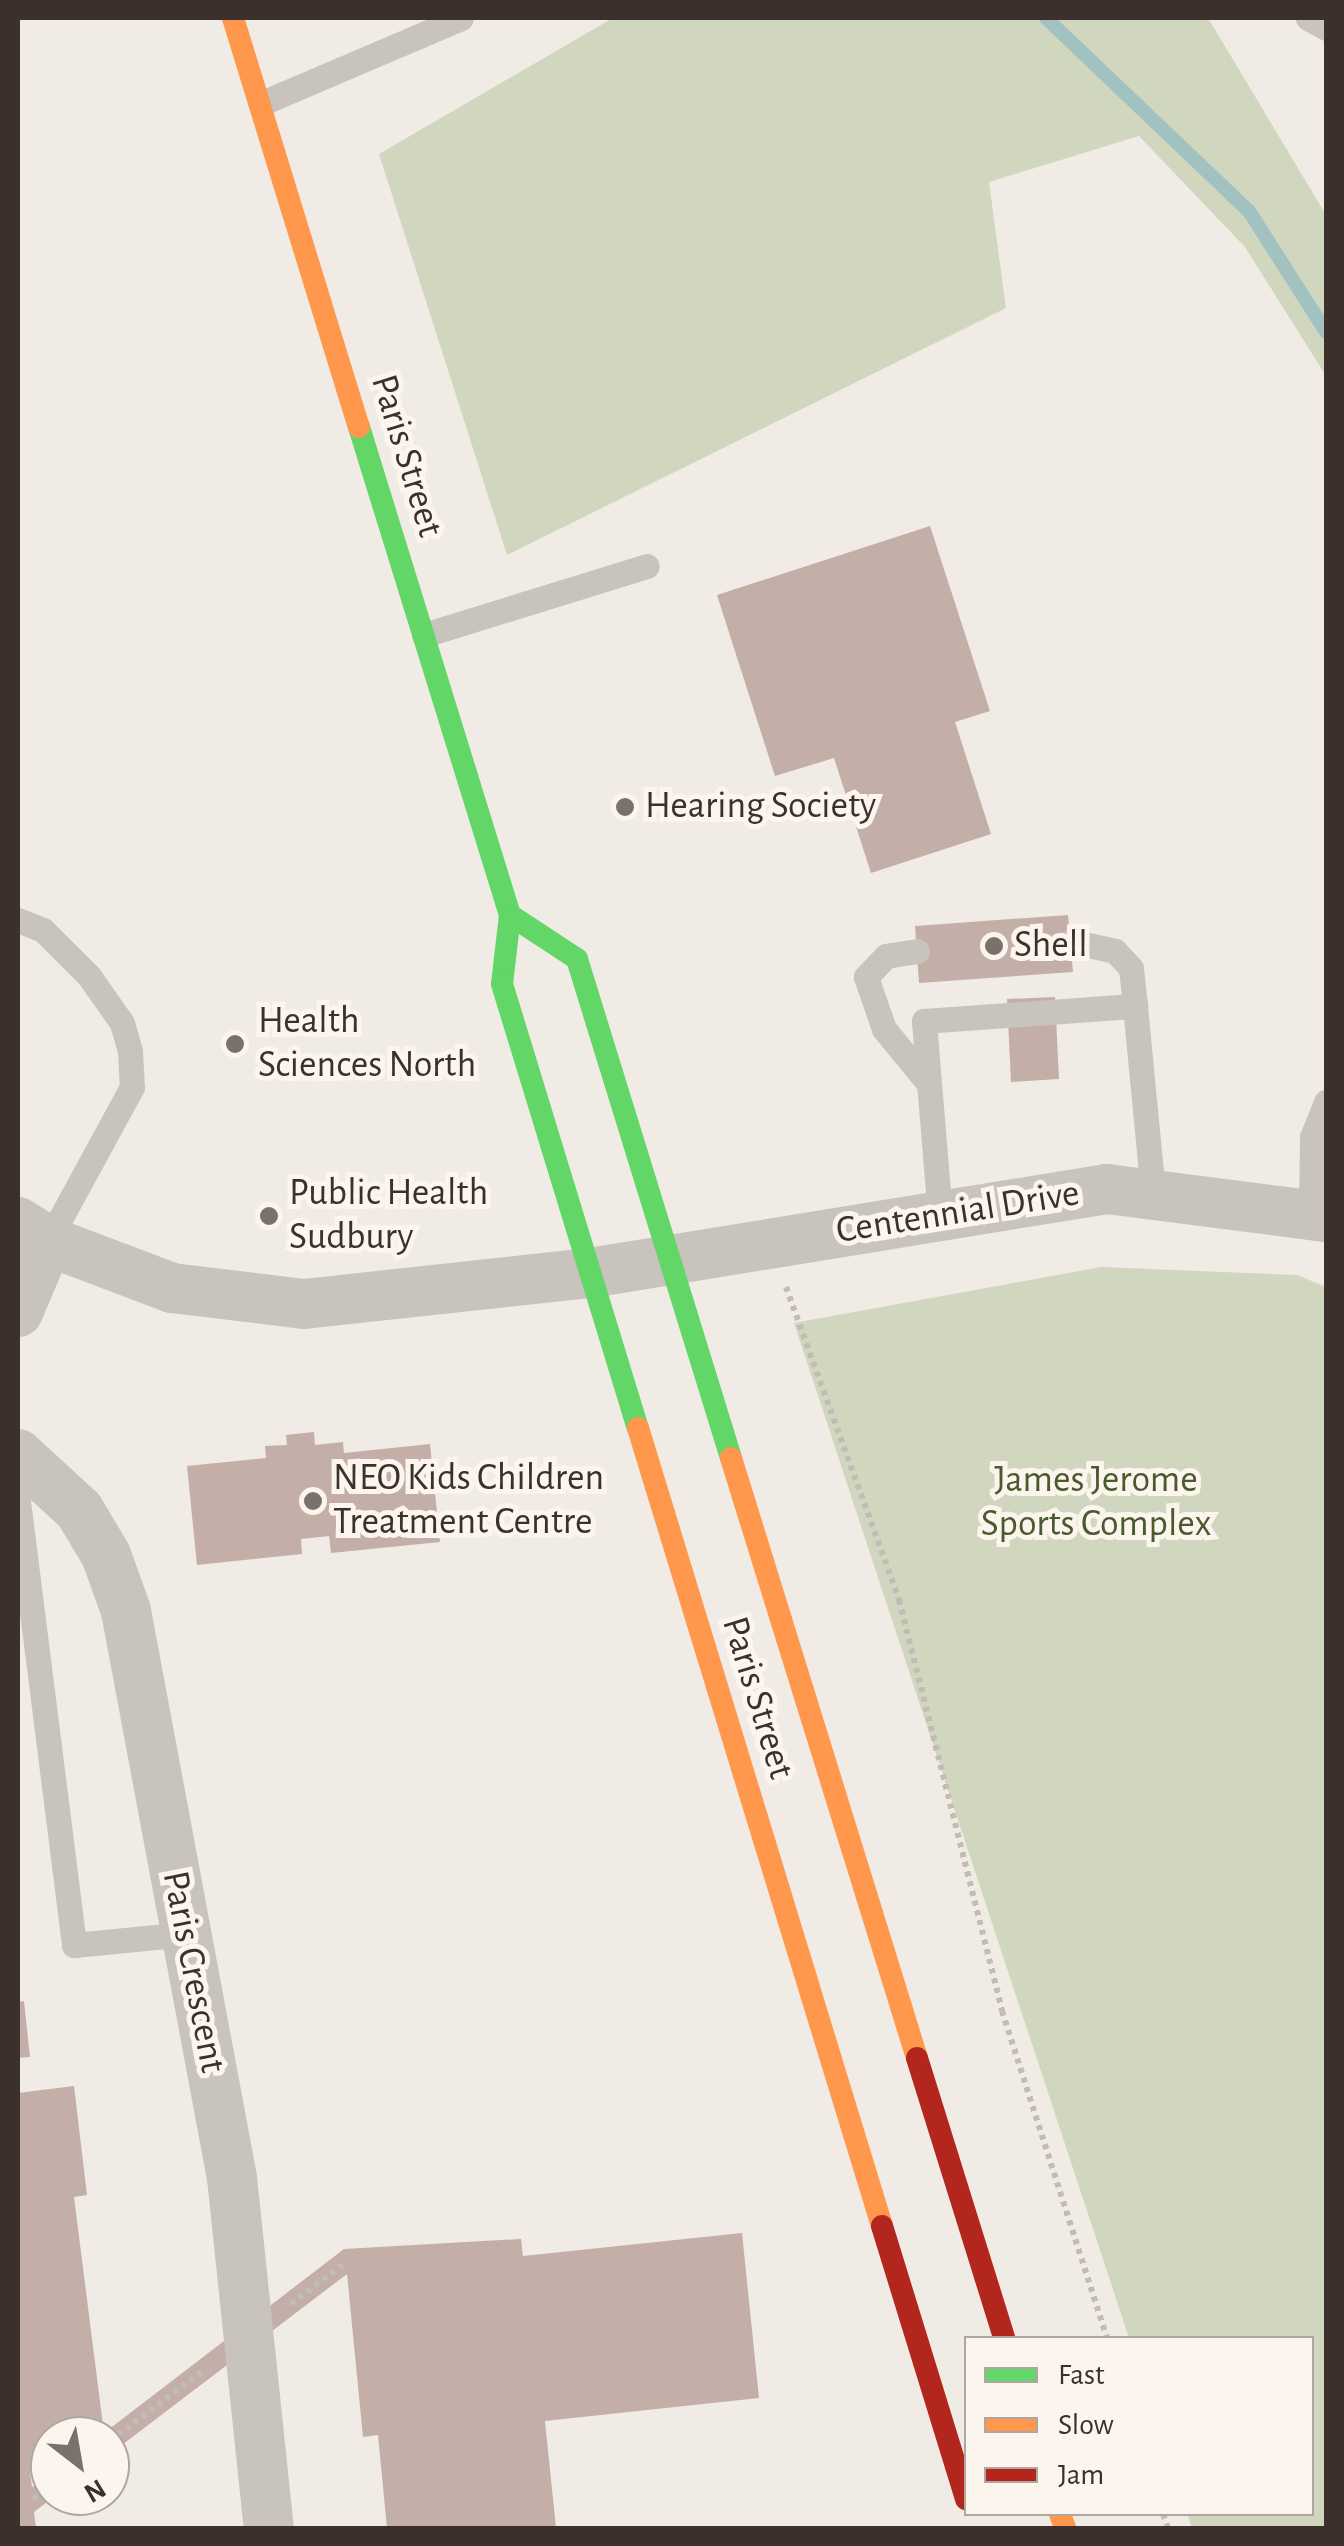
<!DOCTYPE html>
<style>
body{margin:0}
#map{position:relative;width:1344px;height:2546px;overflow:hidden;background:#f0ebe5;font-family:"Alegreya Sans",sans-serif}
div>[style]{position:absolute}
.green>*{inset:0;background:#d1d6bf}
.stream>*{height:14px;margin:-7px;padding:0 7px;transform-origin:7px;border-radius:7px;background:#a1c2c1}
.building>*{inset:0;background:#c3afa7}
.path>*{height:6px;margin-top:-3px;transform-origin:0;background:repeating-linear-gradient(90deg,#c2bbb6 0 5px,transparent 0 10px)}
.lane>*{height:25px;margin:-12.5px;padding:0 12.5px;transform-origin:12.5px;border-radius:12.5px;background:#c9c3be}
.street>*{height:50px;margin:-25px;padding:0 25px;transform-origin:25px;border-radius:25px;background:#c9c3be}
.fast>*{height:22px;margin:-11px;padding:0 11px;transform-origin:11px;border-radius:11px;background:#63d668}
.slow>*{height:22px;margin:-11px;padding:0 11px;transform-origin:11px;border-radius:11px;background:#ff974d}
.jam>*{height:22px;margin:-11px;padding:0 11px;transform-origin:11px;border-radius:11px;background:#b3261e}
.dots>*{width:28px;height:28px;translate:-50% -50%;box-sizing:border-box;border:5px solid #fbf5ee;border-radius:50%}
span{translate:-50% -50%;white-space:nowrap;text-align:center;line-height:1.15;-webkit-text-stroke:10px #fbf5ee;paint-order:stroke}
.street-label{font-size:38px;color:#3b302b}
.poi-label{font-size:38px;color:#3b302b}
.left{translate:0 -50%;text-align:left}
.park-label{font-size:38px;color:#4a5a2e}
.frame{position:absolute;inset:0;border:20px solid #3b302b;pointer-events:none}
.legend{position:absolute;left:964px;top:2336px;width:350px;height:180px;box-sizing:border-box;background:#fbf5ee;border:2px solid #aea6a0;margin:0;padding:12px 18px;list-style:none;font-size:30px;color:#3b302b}
.legend li{display:flex;align-items:center;gap:20px;height:50px}
.legend b{width:50px;border:2px solid #aea6a0}
.north{position:absolute;left:30px;top:2416px;width:100px;height:100px;box-sizing:border-box;background:#fbf5ee;border:2px solid #aea6a0;border-radius:50%;rotate:149deg;font-size:28px;font-weight:700;line-height:40px;text-align:center;color:#3b302b}
.north::after{content:'';display:block;margin:auto;width:35px;height:45px;background:#7a716c;clip-path:polygon(50% 0,100% 100%,50% 72%,0 100%)}
</style>
<div id="map">
<div class="green">
<div style="clip-path:polygon(613px 18px,1208px 18px,1326px 215px,1326px 376px,1245px 247px,1139px 136px,989px 182px,1006px 308px,507px 555px,379px 154px)"></div>
<div style="clip-path:polygon(1101px 1267px,1297px 1275px,1326px 1287px,1326px 2528px,1192px 2528px,1187px 2514px,1312px 2514px,1312px 2338px,1129px 2338px,794px 1323px)"></div>
</div>
<div class="stream">
<div style="left:1046px;top:18px;width:280px;rotate:43.6deg"></div>
<div style="left:1249px;top:211px;width:143px;rotate:57.5deg"></div>
</div>
<div class="building">
<div style="clip-path:polygon(930px 526px,990px 711px,955px 722px,991px 834px,871px 873px,834px 758px,775px 776px,717px 595px)"></div>
<div style="clip-path:polygon(1068px 915px,1073px 972px,919px 983px,915px 926px)"></div>
<div style="clip-path:polygon(1055px 997px,1059px 1079px,1011px 1082px,1007px 999px)"></div>
<div style="clip-path:polygon(314px 1432px,315px 1445px,343px 1442px,344px 1453px,430px 1444px,440px 1542px,331px 1553px,329px 1536px,301px 1539px,302px 1554px,197px 1565px,187px 1466px,266px 1458px,265px 1446px,287px 1445px,286px 1435px)"></div>
<div style="clip-path:polygon(24px 2001px,30px 2057px,18px 2058px,18px 2002px)"></div>
<div style="clip-path:polygon(74px 2086px,87px 2195px,74px 2197px,104px 2433px,344px 2249px,521px 2239px,523px 2256px,742px 2233px,759px 2398px,545px 2421px,556px 2528px,387px 2528px,378px 2435px,363px 2437px,347px 2274px,110px 2454px,110px 2436px,50px 2436px,50px 2469px,30px 2472px,32px 2487px,50px 2474px,55px 2496px,34px 2512px,36px 2528px,18px 2528px,18px 2093px)"></div>
</div>
<div class="path">
<div style="left:786px;top:1287px;width:333px;rotate:70.1deg"></div>
<div style="left:899px;top:1600px;width:424px;rotate:75.9deg"></div>
<div style="left:1002px;top:2011px;width:343px;rotate:72.2deg"></div>
<div style="left:291px;top:2304px;width:68px;rotate:-37.2deg"></div>
<div style="left:110px;top:2441px;width:119px;rotate:-37.2deg"></div>
<div style="left:33px;top:2499px;width:21px;rotate:-37deg"></div>
<div style="left:1163px;top:2514px;width:15px;rotate:70deg"></div>
</div>
<div class="lane">
<div style="left:1308px;top:18px;width:21px;rotate:29deg"></div>
<div style="left:262px;top:103px;width:216px;rotate:-23.1deg"></div>
<div style="left:424px;top:635px;width:233px;rotate:-17.2deg"></div>
<div style="left:18px;top:920px;width:27px;rotate:22deg"></div>
<div style="left:43px;top:930px;width:65px;rotate:45deg"></div>
<div style="left:89px;top:976px;width:57px;rotate:54.9deg"></div>
<div style="left:122px;top:1023px;width:29px;rotate:74deg"></div>
<div style="left:130px;top:1051px;width:36px;rotate:87deg"></div>
<div style="left:132px;top:1087px;width:175px;rotate:118.6deg"></div>
<div style="left:1071px;top:941px;width:45px;rotate:12.8deg"></div>
<div style="left:1115px;top:951px;width:23px;rotate:47deg"></div>
<div style="left:1131px;top:968px;width:38px;rotate:84deg"></div>
<div style="left:917px;top:951px;width:31px;rotate:171deg"></div>
<div style="left:886px;top:956px;width:29px;rotate:134deg"></div>
<div style="left:866px;top:977px;width:55px;rotate:70.9deg"></div>
<div style="left:884px;top:1029px;width:71px;rotate:50.7deg"></div>
<div style="left:1311px;top:1210px;width:73px;rotate:-89.2deg"></div>
<div style="left:1312px;top:1137px;width:38px;rotate:-68deg"></div>
<div style="left:940px;top:1216px;width:196px;rotate:-94.7deg"></div>
<div style="left:924px;top:1021px;width:212px;rotate:-4.1deg"></div>
<div style="left:1135px;top:1006px;width:189px;rotate:84.5deg"></div>
<div style="left:18px;top:1501px;width:448px;rotate:82.8deg"></div>
<div style="left:74px;top:1945px;width:113px;rotate:-5.6deg"></div>
</div>
<div class="street">
<div style="left:18px;top:1222px;width:36px;rotate:32deg"></div>
<div style="left:48px;top:1241px;width:133px;rotate:20.8deg"></div>
<div style="left:172px;top:1288px;width:133px;rotate:6.9deg"></div>
<div style="left:304px;top:1304px;width:288px;rotate:-6.2deg"></div>
<div style="left:590px;top:1273px;width:524px;rotate:-9.23deg"></div>
<div style="left:1107px;top:1189px;width:221px;rotate:7.3deg"></div>
<div style="left:18px;top:1312px;width:77px;rotate:-67.1deg"></div>
<div style="left:18px;top:1454px;width:83px;rotate:42.6deg"></div>
<div style="left:79px;top:1510px;width:52px;rotate:59deg"></div>
<div style="left:106px;top:1555px;width:59px;rotate:70.3deg"></div>
<div style="left:126px;top:1611px;width:577px;rotate:79.41deg"></div>
<div style="left:232px;top:2178px;width:352px;rotate:84deg"></div>
</div>
<div class="fast">
<div style="left:359px;top:427px;width:511px;rotate:72.81deg"></div>
<div style="left:510px;top:915px;width:69px;rotate:96.6deg"></div>
<div style="left:502px;top:984px;width:464px;rotate:73deg"></div>
<div style="left:510px;top:915px;width:80px;rotate:33.3deg"></div>
<div style="left:577px;top:959px;width:522px;rotate:72.85deg"></div>
</div>
<div class="slow">
<div style="left:233px;top:18px;width:428px;rotate:72.9deg"></div>
<div style="left:638px;top:1428px;width:834px;rotate:73deg"></div>
<div style="left:731px;top:1458px;width:628px;rotate:72.78deg"></div>
<div style="left:1060px;top:2514px;width:15px;rotate:70deg"></div>
</div>
<div class="jam">
<div style="left:917px;top:2058px;width:293px;rotate:72.7deg"></div>
<div style="left:882px;top:2226px;width:286px;rotate:72.9deg"></div>
</div>
<div class="dots">
<div style="left:625px;top:807px;background:#7a716c"></div>
<div style="left:994px;top:946px;background:#7a716c"></div>
<div style="left:235px;top:1044px;background:#7a716c"></div>
<div style="left:269px;top:1216px;background:#7a716c"></div>
<div style="left:313px;top:1501px;background:#7a716c"></div>
</div>
<div class="street-label">
<span style="left:406px;top:456px;rotate:73deg">Paris Street</span>
<span style="left:958px;top:1213px;rotate:-9deg">Centennial Drive</span>
<span style="left:757px;top:1698px;rotate:73deg">Paris Street</span>
<span style="left:193px;top:1972px;rotate:79deg">Paris Crescent</span>
</div>
<div class="poi-label">
<span class="left" style="left:645px;top:807px">Hearing Society</span>
<span class="left" style="left:1014px;top:946px">Shell</span>
<span class="left" style="left:258px;top:1044px">Health<br>Sciences North</span>
<span class="left" style="left:289px;top:1216px">Public Health<br>Sudbury</span>
<span class="left" style="left:333px;top:1501px">NEO Kids Children<br>Treatment Centre</span>
</div>
<div class="park-label">
<span style="left:1096px;top:1503px">James Jerome<br>Sports Complex</span>
</div>
<div class="frame"></div>
<ul class="legend">
<li><b style="height:12px;background:#63d668"></b>Fast</li>
<li><b style="height:12px;background:#ff974d"></b>Slow</li>
<li><b style="height:12px;background:#b3261e"></b>Jam</li>
</ul>
<div class="north">N</div>
</div>
